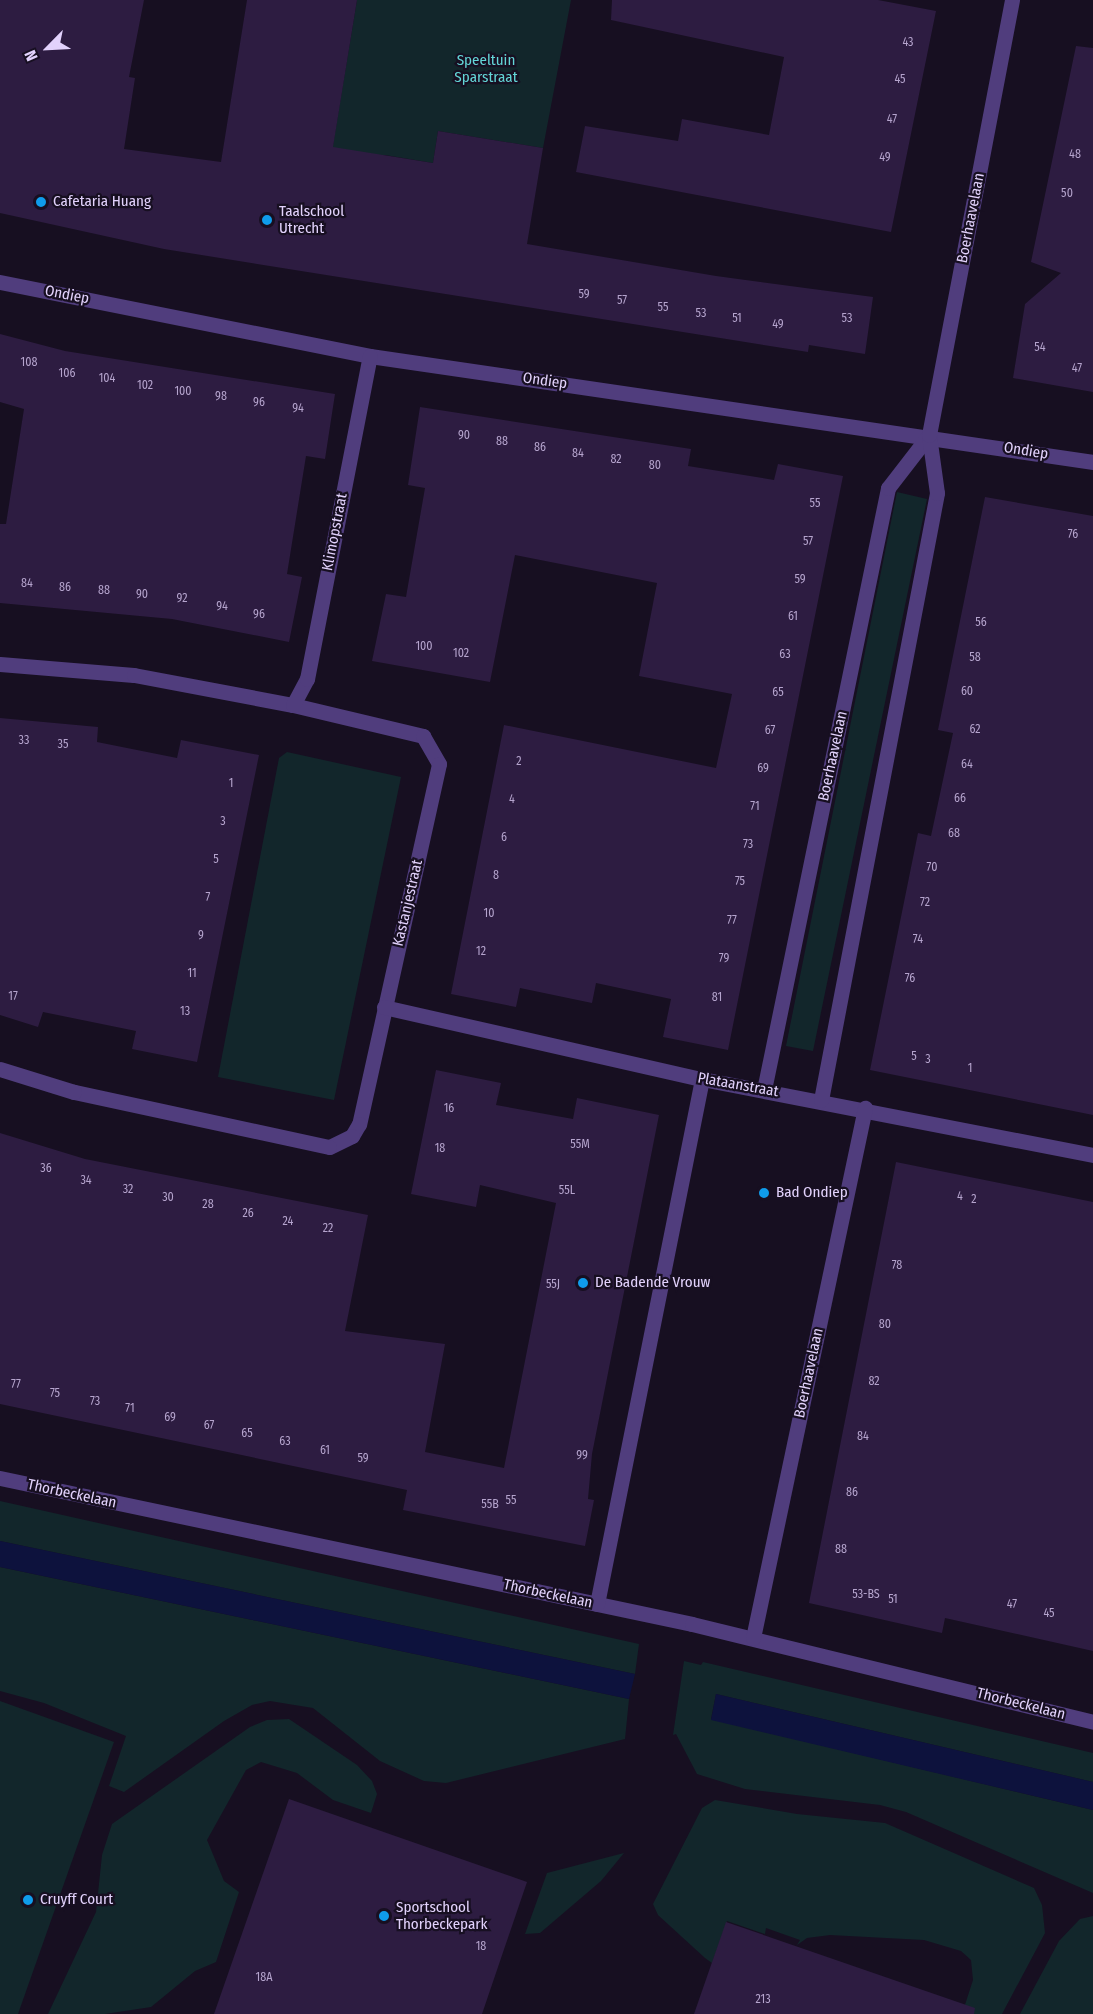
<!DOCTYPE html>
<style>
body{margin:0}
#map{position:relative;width:1093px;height:2014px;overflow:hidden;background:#170f21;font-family:"Fira Sans Condensed",sans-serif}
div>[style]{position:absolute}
.green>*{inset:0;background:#12262b}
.water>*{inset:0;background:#0d123d}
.building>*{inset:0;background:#2d1c41}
.minor>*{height:15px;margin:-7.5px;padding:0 7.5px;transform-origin:7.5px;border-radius:7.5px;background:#503d7d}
.dots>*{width:16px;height:16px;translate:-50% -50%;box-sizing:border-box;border:3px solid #170f21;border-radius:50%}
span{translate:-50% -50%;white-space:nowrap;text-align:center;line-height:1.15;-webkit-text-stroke:4.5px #170f21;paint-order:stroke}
.number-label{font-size:12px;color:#b5a4cd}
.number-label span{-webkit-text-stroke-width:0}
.park-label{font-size:15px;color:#63d6d7}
.poi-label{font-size:15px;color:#e2d2fc}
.left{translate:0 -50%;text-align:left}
.street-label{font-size:15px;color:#e2d2fc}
.north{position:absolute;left:18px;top:18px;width:60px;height:60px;-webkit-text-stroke:4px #170f21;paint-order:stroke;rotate:246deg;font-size:16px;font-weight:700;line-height:24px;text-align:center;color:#e2d2fc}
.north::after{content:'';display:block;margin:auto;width:21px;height:27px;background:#e2d2fc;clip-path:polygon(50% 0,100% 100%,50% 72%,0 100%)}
</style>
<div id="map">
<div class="green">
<div style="clip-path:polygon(357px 0,571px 0,543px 148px,438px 131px,433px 163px,385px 155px,331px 157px)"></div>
<div style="clip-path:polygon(897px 492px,927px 499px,813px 1051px,786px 1046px)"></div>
<div style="clip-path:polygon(287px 752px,401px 777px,334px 1100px,218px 1077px,279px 758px)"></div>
<div style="clip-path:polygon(0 1501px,639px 1644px,635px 1674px,0 1541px)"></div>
<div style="clip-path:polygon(0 1567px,629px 1699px,625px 1739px,446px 1783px,424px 1781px,380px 1761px,313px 1708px,270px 1701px,252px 1705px,224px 1721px,124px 1792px,109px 1786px,126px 1736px,44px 1703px,0 1691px)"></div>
<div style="clip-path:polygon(684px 1661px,701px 1665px,703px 1662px,1093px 1753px,1093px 1782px,716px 1694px,711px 1719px,1093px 1810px,1093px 1893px,906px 1812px,880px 1805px,745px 1789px,697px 1774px,676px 1734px,673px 1735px)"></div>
<div style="clip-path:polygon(0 1701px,114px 1742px,18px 2014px,0 2014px)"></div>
<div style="clip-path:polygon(289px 1719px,357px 1765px,372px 1781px,377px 1794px,371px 1813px,333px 1800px,297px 1773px,261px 1762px,246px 1770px,207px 1840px,224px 1881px,239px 1892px,216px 1962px,195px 1971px,151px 2007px,105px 2014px,48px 2014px,96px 1912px,102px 1855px,112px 1824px,250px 1727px,267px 1720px)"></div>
<div style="clip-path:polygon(715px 1800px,797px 1814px,885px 1823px,1034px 1888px,1042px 1905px,1045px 1933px,1002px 2014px,962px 2014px,973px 1980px,971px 1960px,961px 1951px,924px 1940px,830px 1935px,807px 1938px,797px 1945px,800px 1940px,766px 1928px,765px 1934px,727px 1921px,712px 1963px,705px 1958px,658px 1915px,653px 1904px,702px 1808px)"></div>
<div style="clip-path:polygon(624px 1853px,601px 1881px,540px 1933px,525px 1934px,547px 1873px)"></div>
<div style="clip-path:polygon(1093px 1916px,1093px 2014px,1020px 2014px,1059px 1941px,1080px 1919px)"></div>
</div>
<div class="water">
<div style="clip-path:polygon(0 1541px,635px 1674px,629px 1699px,0 1567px)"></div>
<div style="clip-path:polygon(716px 1694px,1093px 1782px,1093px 1810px,711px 1720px)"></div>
</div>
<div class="building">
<div style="clip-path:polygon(0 0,144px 0,129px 77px,135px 78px,124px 149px,221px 162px,247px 0,357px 0,333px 147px,433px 163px,438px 131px,543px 148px,527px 244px,716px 276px,873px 297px,865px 354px,809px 345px,808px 352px,164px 249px,0 213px)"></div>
<div style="clip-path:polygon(612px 0,878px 0,936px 11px,891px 232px,576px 172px,585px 126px,678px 141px,682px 119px,769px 135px,784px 57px,611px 20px)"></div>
<div style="clip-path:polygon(1076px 46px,1093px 48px,1093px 392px,1013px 378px,1025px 304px,1061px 273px,1031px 262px)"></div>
<div style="clip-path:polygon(0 334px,65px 351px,335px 394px,325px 459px,306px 456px,287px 574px,302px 577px,289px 642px,172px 619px,0 603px,0 524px,6px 524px,24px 409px,0 402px)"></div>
<div style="clip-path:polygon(420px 407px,691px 449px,688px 466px,774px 480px,778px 464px,843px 476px,728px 1050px,663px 1037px,671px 999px,596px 983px,592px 1003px,520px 988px,516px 1007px,451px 994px,504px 725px,716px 768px,732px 694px,639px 676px,657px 583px,515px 555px,490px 682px,372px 661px,386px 594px,406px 597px,425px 488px,408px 485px)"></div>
<div style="clip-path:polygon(985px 497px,1093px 516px,1093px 1115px,870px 1070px,918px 833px,931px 836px,953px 733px,938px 730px)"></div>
<div style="clip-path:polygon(0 718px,98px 727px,97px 742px,177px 758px,181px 740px,259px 755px,197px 1062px,132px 1049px,136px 1031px,43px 1012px,38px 1027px,0 1015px)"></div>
<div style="clip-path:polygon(436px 1070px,501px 1083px,496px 1105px,573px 1119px,577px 1098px,659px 1115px,592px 1454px,588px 1499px,594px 1500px,585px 1546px,403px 1510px,407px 1490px,0 1404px,0 1133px,85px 1159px,368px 1215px,345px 1331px,445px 1344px,425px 1452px,504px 1468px,556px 1203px,480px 1185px,476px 1207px,411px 1194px)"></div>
<div style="clip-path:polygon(896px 1162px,1093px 1202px,1093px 1651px,945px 1618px,942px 1633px,809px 1603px)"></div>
<div style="clip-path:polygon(289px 1799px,527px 1882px,482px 2014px,214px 2014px)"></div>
<div style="clip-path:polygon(726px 1922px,975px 2008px,974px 2014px,694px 2014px)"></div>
</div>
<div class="minor">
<div style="left:0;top:282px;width:377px;rotate:11.3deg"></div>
<div style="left:370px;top:356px;width:731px;rotate:8.34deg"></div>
<div style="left:0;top:664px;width:134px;rotate:4.7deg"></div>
<div style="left:134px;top:675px;width:162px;rotate:10.7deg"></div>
<div style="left:293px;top:705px;width:134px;rotate:13.4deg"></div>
<div style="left:423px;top:736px;width:32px;rotate:60deg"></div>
<div style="left:439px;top:764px;width:369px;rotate:102.5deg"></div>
<div style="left:359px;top:1124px;width:14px;rotate:120deg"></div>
<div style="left:352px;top:1136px;width:25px;rotate:154deg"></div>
<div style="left:329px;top:1147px;width:261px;rotate:-167.8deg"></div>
<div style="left:74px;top:1092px;width:77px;rotate:-162.7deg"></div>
<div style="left:293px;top:705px;width:30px;rotate:-62deg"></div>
<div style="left:307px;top:679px;width:329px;rotate:-79deg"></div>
<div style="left:384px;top:1007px;width:326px;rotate:12.8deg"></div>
<div style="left:702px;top:1079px;width:398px;rotate:11deg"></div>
<div style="left:764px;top:1090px;width:615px;rotate:-78.36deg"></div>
<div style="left:888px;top:488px;width:67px;rotate:-52.3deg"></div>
<div style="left:821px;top:1100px;width:618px;rotate:-79.18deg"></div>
<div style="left:937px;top:493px;width:59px;rotate:-97.9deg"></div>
<div style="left:929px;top:435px;width:443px;rotate:-79.2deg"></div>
<div style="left:0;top:1478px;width:707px;rotate:11.91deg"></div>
<div style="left:692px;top:1624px;width:413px;rotate:13.7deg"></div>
<div style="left:597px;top:1604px;width:535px;rotate:-78.69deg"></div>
<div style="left:753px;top:1638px;width:542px;rotate:-78.07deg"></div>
</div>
<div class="dots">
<div style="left:41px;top:202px;background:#0f9ceb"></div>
<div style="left:267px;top:220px;background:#0f9ceb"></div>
<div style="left:764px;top:1193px;background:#0f9ceb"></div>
<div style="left:583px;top:1283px;background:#0f9ceb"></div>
<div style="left:28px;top:1900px;background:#0f9ceb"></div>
<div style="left:384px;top:1916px;background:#0f9ceb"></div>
</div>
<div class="number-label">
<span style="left:908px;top:43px">43</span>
<span style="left:900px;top:80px">45</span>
<span style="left:892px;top:120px">47</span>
<span style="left:1075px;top:155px">48</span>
<span style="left:885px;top:158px">49</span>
<span style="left:1067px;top:194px">50</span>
<span style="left:584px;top:295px">59</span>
<span style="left:622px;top:301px">57</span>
<span style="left:663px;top:308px">55</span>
<span style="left:701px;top:314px">53</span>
<span style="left:737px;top:319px">51</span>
<span style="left:847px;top:319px">53</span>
<span style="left:778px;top:325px">49</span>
<span style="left:1040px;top:348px">54</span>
<span style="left:29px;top:363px">108</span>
<span style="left:1077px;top:369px">47</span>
<span style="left:67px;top:374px">106</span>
<span style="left:107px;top:379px">104</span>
<span style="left:145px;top:386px">102</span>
<span style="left:183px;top:392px">100</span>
<span style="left:221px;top:397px">98</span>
<span style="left:259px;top:403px">96</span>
<span style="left:298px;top:409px">94</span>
<span style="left:464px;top:436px">90</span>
<span style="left:502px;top:442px">88</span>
<span style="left:540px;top:448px">86</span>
<span style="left:578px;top:454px">84</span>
<span style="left:616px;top:460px">82</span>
<span style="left:655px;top:466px">80</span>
<span style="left:815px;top:504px">55</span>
<span style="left:1073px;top:535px">76</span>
<span style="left:808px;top:542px">57</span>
<span style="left:800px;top:580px">59</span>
<span style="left:27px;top:584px">84</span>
<span style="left:65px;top:588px">86</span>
<span style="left:104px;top:591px">88</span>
<span style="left:142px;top:595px">90</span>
<span style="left:182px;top:599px">92</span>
<span style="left:222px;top:607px">94</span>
<span style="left:259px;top:615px">96</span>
<span style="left:793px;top:617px">61</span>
<span style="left:981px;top:623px">56</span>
<span style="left:424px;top:647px">100</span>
<span style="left:461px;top:654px">102</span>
<span style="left:785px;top:655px">63</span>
<span style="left:975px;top:658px">58</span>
<span style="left:967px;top:692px">60</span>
<span style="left:778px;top:693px">65</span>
<span style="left:975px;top:730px">62</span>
<span style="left:770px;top:731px">67</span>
<span style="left:24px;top:741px">33</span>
<span style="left:63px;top:745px">35</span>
<span style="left:519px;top:762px">2</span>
<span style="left:967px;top:765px">64</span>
<span style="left:763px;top:769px">69</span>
<span style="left:231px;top:784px">1</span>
<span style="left:960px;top:799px">66</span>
<span style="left:512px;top:800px">4</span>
<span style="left:755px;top:807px">71</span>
<span style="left:223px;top:822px">3</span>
<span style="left:954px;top:834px">68</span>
<span style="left:504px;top:838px">6</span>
<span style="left:748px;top:845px">73</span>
<span style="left:216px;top:860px">5</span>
<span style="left:932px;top:868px">70</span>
<span style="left:496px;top:876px">8</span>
<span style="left:740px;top:882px">75</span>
<span style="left:208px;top:898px">7</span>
<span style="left:925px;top:903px">72</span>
<span style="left:489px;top:914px">10</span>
<span style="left:732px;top:921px">77</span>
<span style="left:201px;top:936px">9</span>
<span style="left:918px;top:940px">74</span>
<span style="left:481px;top:952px">12</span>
<span style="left:724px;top:959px">79</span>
<span style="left:192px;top:974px">11</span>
<span style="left:910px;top:979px">76</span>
<span style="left:13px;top:997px">17</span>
<span style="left:717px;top:998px">81</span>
<span style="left:185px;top:1012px">13</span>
<span style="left:914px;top:1057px">5</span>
<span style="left:928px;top:1060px">3</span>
<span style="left:970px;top:1069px">1</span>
<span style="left:449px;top:1109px">16</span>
<span style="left:580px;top:1145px">55M</span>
<span style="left:440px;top:1149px">18</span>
<span style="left:46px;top:1169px">36</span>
<span style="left:86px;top:1181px">34</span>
<span style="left:128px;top:1190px">32</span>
<span style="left:567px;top:1191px">55L</span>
<span style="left:960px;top:1197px">4</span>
<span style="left:168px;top:1198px">30</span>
<span style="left:974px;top:1200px">2</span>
<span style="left:208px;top:1205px">28</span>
<span style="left:248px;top:1214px">26</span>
<span style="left:288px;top:1222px">24</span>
<span style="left:328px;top:1229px">22</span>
<span style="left:897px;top:1266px">78</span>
<span style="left:553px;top:1285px">55J</span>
<span style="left:885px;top:1325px">80</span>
<span style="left:874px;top:1382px">82</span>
<span style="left:16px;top:1385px">77</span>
<span style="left:55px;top:1394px">75</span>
<span style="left:95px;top:1402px">73</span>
<span style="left:130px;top:1409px">71</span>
<span style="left:170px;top:1418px">69</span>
<span style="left:209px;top:1426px">67</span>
<span style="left:247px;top:1434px">65</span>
<span style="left:863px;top:1437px">84</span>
<span style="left:285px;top:1442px">63</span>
<span style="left:325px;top:1451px">61</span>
<span style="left:582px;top:1456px">99</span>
<span style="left:363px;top:1459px">59</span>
<span style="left:852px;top:1493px">86</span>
<span style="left:511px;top:1501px">55</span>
<span style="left:490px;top:1505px">55B</span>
<span style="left:841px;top:1550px">88</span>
<span style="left:866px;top:1595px">53-BS</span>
<span style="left:893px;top:1600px">51</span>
<span style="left:1012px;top:1605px">47</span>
<span style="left:1049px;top:1614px">45</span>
<span style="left:481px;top:1947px">18</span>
<span style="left:264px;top:1978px">18A</span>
<span style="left:763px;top:2000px">213</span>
</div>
<div class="park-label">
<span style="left:486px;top:69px">Speeltuin<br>Sparstraat</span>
</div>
<div class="poi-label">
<span class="left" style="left:53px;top:202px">Cafetaria Huang</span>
<span class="left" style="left:279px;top:220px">Taalschool<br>Utrecht</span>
<span class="left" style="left:776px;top:1193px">Bad Ondiep</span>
<span class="left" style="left:595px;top:1283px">De Badende Vrouw</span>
<span class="left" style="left:40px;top:1900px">Cruyff Court</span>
<span class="left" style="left:396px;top:1916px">Sportschool<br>Thorbeckepark</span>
</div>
<div class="street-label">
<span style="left:971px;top:218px;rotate:-79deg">Boerhaavelaan</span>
<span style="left:67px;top:295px;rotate:11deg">Ondiep</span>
<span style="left:545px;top:381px;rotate:8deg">Ondiep</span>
<span style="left:1026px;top:451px;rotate:9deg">Ondiep</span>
<span style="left:335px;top:532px;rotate:-79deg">Klimopstraat</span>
<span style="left:833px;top:756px;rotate:-78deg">Boerhaavelaan</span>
<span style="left:408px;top:903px;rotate:-77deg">Kastanjestraat</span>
<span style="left:738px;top:1085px;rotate:10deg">Plataanstraat</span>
<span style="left:809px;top:1373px;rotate:-78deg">Boerhaavelaan</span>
<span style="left:72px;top:1494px;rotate:12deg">Thorbeckelaan</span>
<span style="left:548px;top:1594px;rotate:12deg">Thorbeckelaan</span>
<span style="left:1021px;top:1704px;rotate:14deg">Thorbeckelaan</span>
</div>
<div class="north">N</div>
</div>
